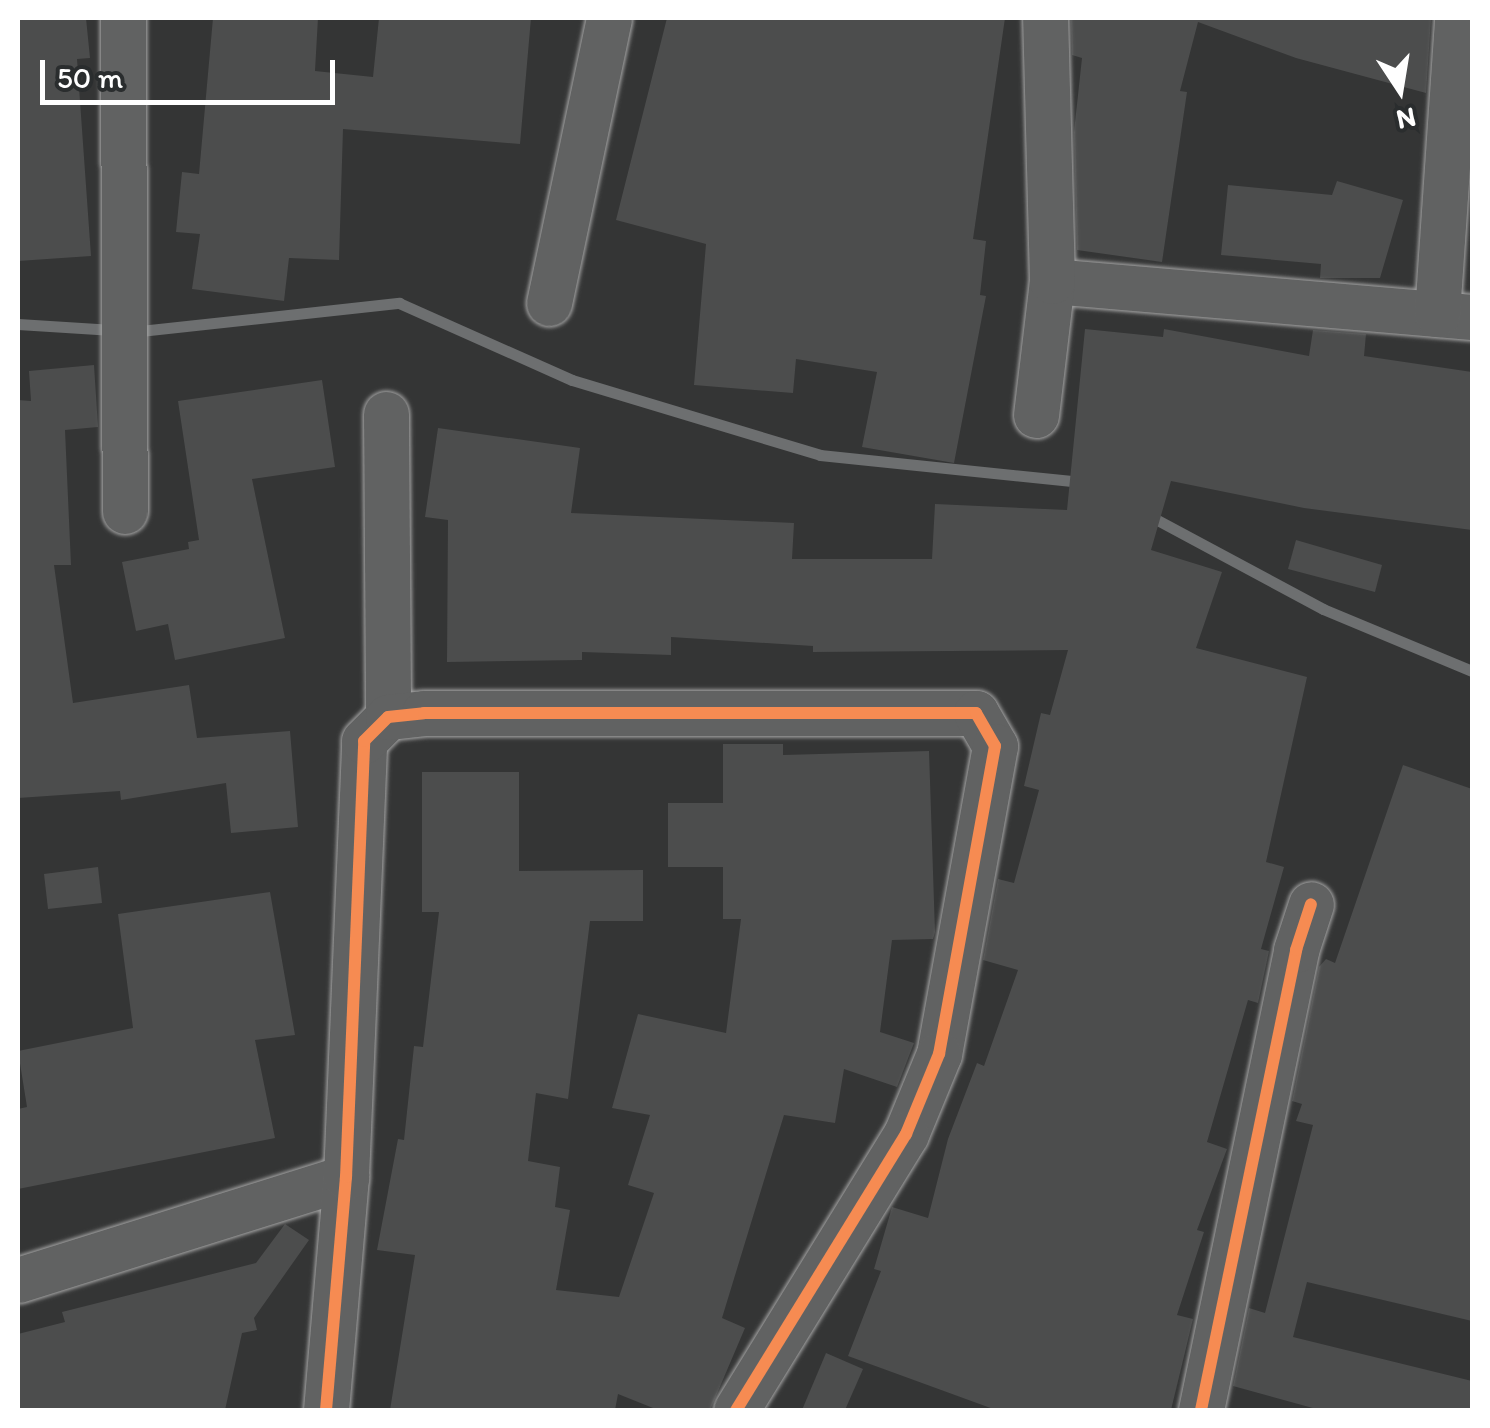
<!DOCTYPE html>
<style>
body{margin:0}
#map{position:relative;width:1490px;height:1428px;overflow:hidden;background:#343535;font-family:Itim,sans-serif}
div>[style]{position:absolute}
.stream>*{height:11px;margin:-5.5px;padding:0 5.5px;transform-origin:5.5px;border-radius:5.5px;background:#6d6f70}
.building>*{inset:0;background:#4c4d4d}
.roads{filter:drop-shadow(0 0 2px #a4a4a4) drop-shadow(0 0 2px #a4a4a4)}
.minor>*{height:45px;margin:-22.5px;padding:0 22.5px;transform-origin:22.5px;border-radius:22.5px;background:#616262}
.cycleway>*{height:12px;margin:-6px;padding:0 6px;transform-origin:6px;border-radius:6px;background:#f68b52}
span{translate:-50% -50%;white-space:nowrap;text-align:center;line-height:1.15;-webkit-text-stroke:8px #2a2d2e;paint-order:stroke}
.frame{position:absolute;inset:0;border:20px solid #fff;pointer-events:none}
.north{position:absolute;left:1350px;top:40px;width:100px;height:100px;-webkit-text-stroke:8px #2a2d2e;paint-order:stroke;rotate:168deg;font-size:28px;font-weight:700;line-height:40px;text-align:center;color:#fff}
.north::after{content:'';display:block;margin:auto;width:35px;height:45px;background:#fff;clip-path:polygon(50% 0,100% 100%,50% 72%,0 100%)}
.scale{position:absolute;left:40px;top:60px;width:295px;height:45px;box-sizing:border-box;border:5px solid #fff;border-top:0;padding-left:12px;font-size:30px;line-height:35px;white-space:nowrap;color:#fff;-webkit-text-stroke:8px #2a2d2e;paint-order:stroke}
</style>
<div id="map">
<div class="stream">
<div style="left:18px;top:324px;width:95px;rotate:3.6deg"></div>
<div style="left:131px;top:332px;width:270px;rotate:-6.2deg"></div>
<div style="left:399px;top:303px;width:189px;rotate:24deg"></div>
<div style="left:572px;top:380px;width:259px;rotate:16.8deg"></div>
<div style="left:820px;top:455px;width:263px;rotate:5.9deg"></div>
<div style="left:1148px;top:515px;width:199px;rotate:28.2deg"></div>
<div style="left:1323px;top:609px;width:161px;rotate:22.6deg"></div>
</div>
<div class="building">
<div style="clip-path:polygon(18px 18px,86px 18px,90px 58px,77px 59px,91px 256px,18px 261px)"></div>
<div style="clip-path:polygon(213px 18px,318px 18px,315px 71px,373px 77px,379px 18px,531px 18px,520px 144px,343px 129px,339px 260px,289px 258px,284px 301px,192px 289px,200px 234px,176px 232px,182px 172px,199px 174px)"></div>
<div style="clip-path:polygon(667px 18px,1005px 18px,973px 239px,986px 241px,980px 295px,986px 296px,954px 463px,862px 447px,877px 372px,796px 359px,793px 393px,694px 385px,706px 244px,616px 220px)"></div>
<div style="clip-path:polygon(1071px 18px,1431px 18px,1426px 93px,1296px 58px,1198px 22px,1180px 91px,1187px 92px,1162px 262px,1077px 250px,1074px 132px,1082px 58px,1072px 55px)"></div>
<div style="clip-path:polygon(1337px 181px,1403px 200px,1380px 278px,1320px 278px,1321px 264px,1221px 255px,1228px 185px,1332px 195px)"></div>
<div style="clip-path:polygon(1085px 329px,1163px 337px,1164px 329px,1309px 356px,1313px 330px,1366px 334px,1364px 356px,1472px 372px,1472px 530px,1304px 508px,1171px 481px,1151px 550px,1222px 572px,1196px 648px,1307px 677px,1266px 862px,1284px 867px,1261px 949px,1269px 951px,1258px 1003px,1248px 1000px,1207px 1142px,1227px 1149px,1197px 1230px,1204px 1232px,1177px 1315px,1193px 1319px,1171px 1410px,996px 1410px,848px 1356px,881px 1271px,874px 1269px,892px 1207px,928px 1218px,948px 1139px,977px 1063px,984px 1066px,1018px 970px,983px 960px,998px 879px,1014px 883px,1039px 790px,1024px 786px,1041px 713px,1050px 715px,1068px 650px,813px 652px,813px 646px,671px 637px,671px 655px,582px 652px,582px 660px,447px 662px,448px 520px,425px 517px,438px 428px,580px 448px,571px 513px,794px 523px,792px 559px,932px 559px,935px 504px,1067px 510px)"></div>
<div style="clip-path:polygon(94px 365px,98px 427px,65px 430px,71px 565px,54px 565px,73px 703px,189px 685px,197px 738px,290px 731px,298px 827px,231px 833px,226px 783px,121px 800px,120px 791px,18px 798px,18px 400px,31px 401px,29px 371px)"></div>
<div style="clip-path:polygon(322px 380px,335px 467px,252px 479px,285px 638px,175px 660px,168px 624px,136px 631px,122px 562px,189px 549px,188px 542px,199px 540px,178px 401px)"></div>
<div style="clip-path:polygon(1296px 540px,1382px 565px,1375px 592px,1288px 569px)"></div>
<div style="clip-path:polygon(723px 744px,783px 744px,783px 755px,929px 751px,935px 932px,933px 939px,892px 940px,880px 1032px,914px 1043px,897px 1087px,844px 1069px,835px 1123px,784px 1115px,722px 1318px,745px 1328px,710px 1410px,658px 1410px,618px 1394px,615px 1410px,390px 1410px,415px 1255px,377px 1250px,398px 1139px,404px 1140px,414px 1046px,423px 1047px,439px 912px,422px 912px,422px 772px,519px 772px,519px 871px,643px 870px,643px 921px,590px 921px,568px 1099px,536px 1093px,528px 1161px,560px 1167px,555px 1207px,570px 1210px,556px 1290px,619px 1297px,654px 1193px,628px 1185px,650px 1115px,612px 1108px,638px 1014px,726px 1033px,741px 919px,723px 919px,723px 867px,668px 867px,668px 803px,723px 803px)"></div>
<div style="clip-path:polygon(1403px 765px,1472px 789px,1472px 1321px,1307px 1282px,1293px 1337px,1472px 1381px,1472px 1410px,1320px 1410px,1233px 1386px,1249px 1308px,1265px 1313px,1313px 1125px,1296px 1121px,1302px 1104px,1292px 1101px,1319px 967px,1326px 959px,1335px 963px)"></div>
<div style="clip-path:polygon(98px 867px,102px 903px,48px 909px,44px 874px)"></div>
<div style="clip-path:polygon(270px 892px,295px 1035px,255px 1040px,275px 1138px,18px 1189px,18px 1109px,27px 1107px,18px 1051px,133px 1028px,118px 914px)"></div>
<div style="clip-path:polygon(285px 1224px,309px 1240px,254px 1318px,257px 1330px,242px 1333px,225px 1410px,18px 1410px,18px 1334px,65px 1322px,62px 1312px,256px 1263px)"></div>
<div style="clip-path:polygon(826px 1353px,863px 1369px,845px 1410px,802px 1410px)"></div>
</div>
<div class="roads">
<div class="minor">
<div style="left:123px;top:18px;width:493px;rotate:89.8deg"></div>
<div style="left:1052px;top:281px;width:422px;rotate:4.9deg"></div>
<div style="left:549px;top:303px;width:291px;rotate:-78.1deg"></div>
<div style="left:1437px;top:314px;width:297px;rotate:-86.1deg"></div>
<div style="left:386px;top:414px;width:303px;rotate:89.6deg"></div>
<div style="left:1036px;top:415px;width:135px;rotate:-83.2deg"></div>
<div style="left:1052px;top:281px;width:263px;rotate:-91.5deg"></div>
<div style="left:18px;top:1280px;width:344px;rotate:-17.4deg"></div>
<div style="left:326px;top:1410px;width:234px;rotate:-85.1deg"></div>
<div style="left:346px;top:1177px;width:436px;rotate:-87.6deg"></div>
<div style="left:364px;top:741px;width:34px;rotate:-45deg"></div>
<div style="left:388px;top:717px;width:36px;rotate:-6deg"></div>
<div style="left:424px;top:713px;width:552px"></div>
<div style="left:976px;top:713px;width:38px;rotate:60deg"></div>
<div style="left:995px;top:746px;width:313px;rotate:100.3deg"></div>
<div style="left:939px;top:1054px;width:87px;rotate:112.4deg"></div>
<div style="left:906px;top:1134px;width:324px;rotate:121.6deg"></div>
<div style="left:1201px;top:1410px;width:470px;rotate:-78.3deg"></div>
<div style="left:1296px;top:950px;width:48px;rotate:-71.9deg"></div>
</div>
</div>
<div class="cycleway">
<div style="left:326px;top:1410px;width:234px;rotate:-85.1deg"></div>
<div style="left:346px;top:1177px;width:436px;rotate:-87.6deg"></div>
<div style="left:364px;top:741px;width:34px;rotate:-45deg"></div>
<div style="left:388px;top:717px;width:36px;rotate:-6deg"></div>
<div style="left:424px;top:713px;width:552px"></div>
<div style="left:976px;top:713px;width:38px;rotate:60deg"></div>
<div style="left:995px;top:746px;width:313px;rotate:100.3deg"></div>
<div style="left:939px;top:1054px;width:87px;rotate:112.4deg"></div>
<div style="left:906px;top:1134px;width:324px;rotate:121.6deg"></div>
<div style="left:1201px;top:1410px;width:470px;rotate:-78.3deg"></div>
<div style="left:1296px;top:950px;width:48px;rotate:-71.9deg"></div>
</div>
<div class="frame"></div>
<div class="north">N</div>
<div class="scale">50 m</div>
</div>
